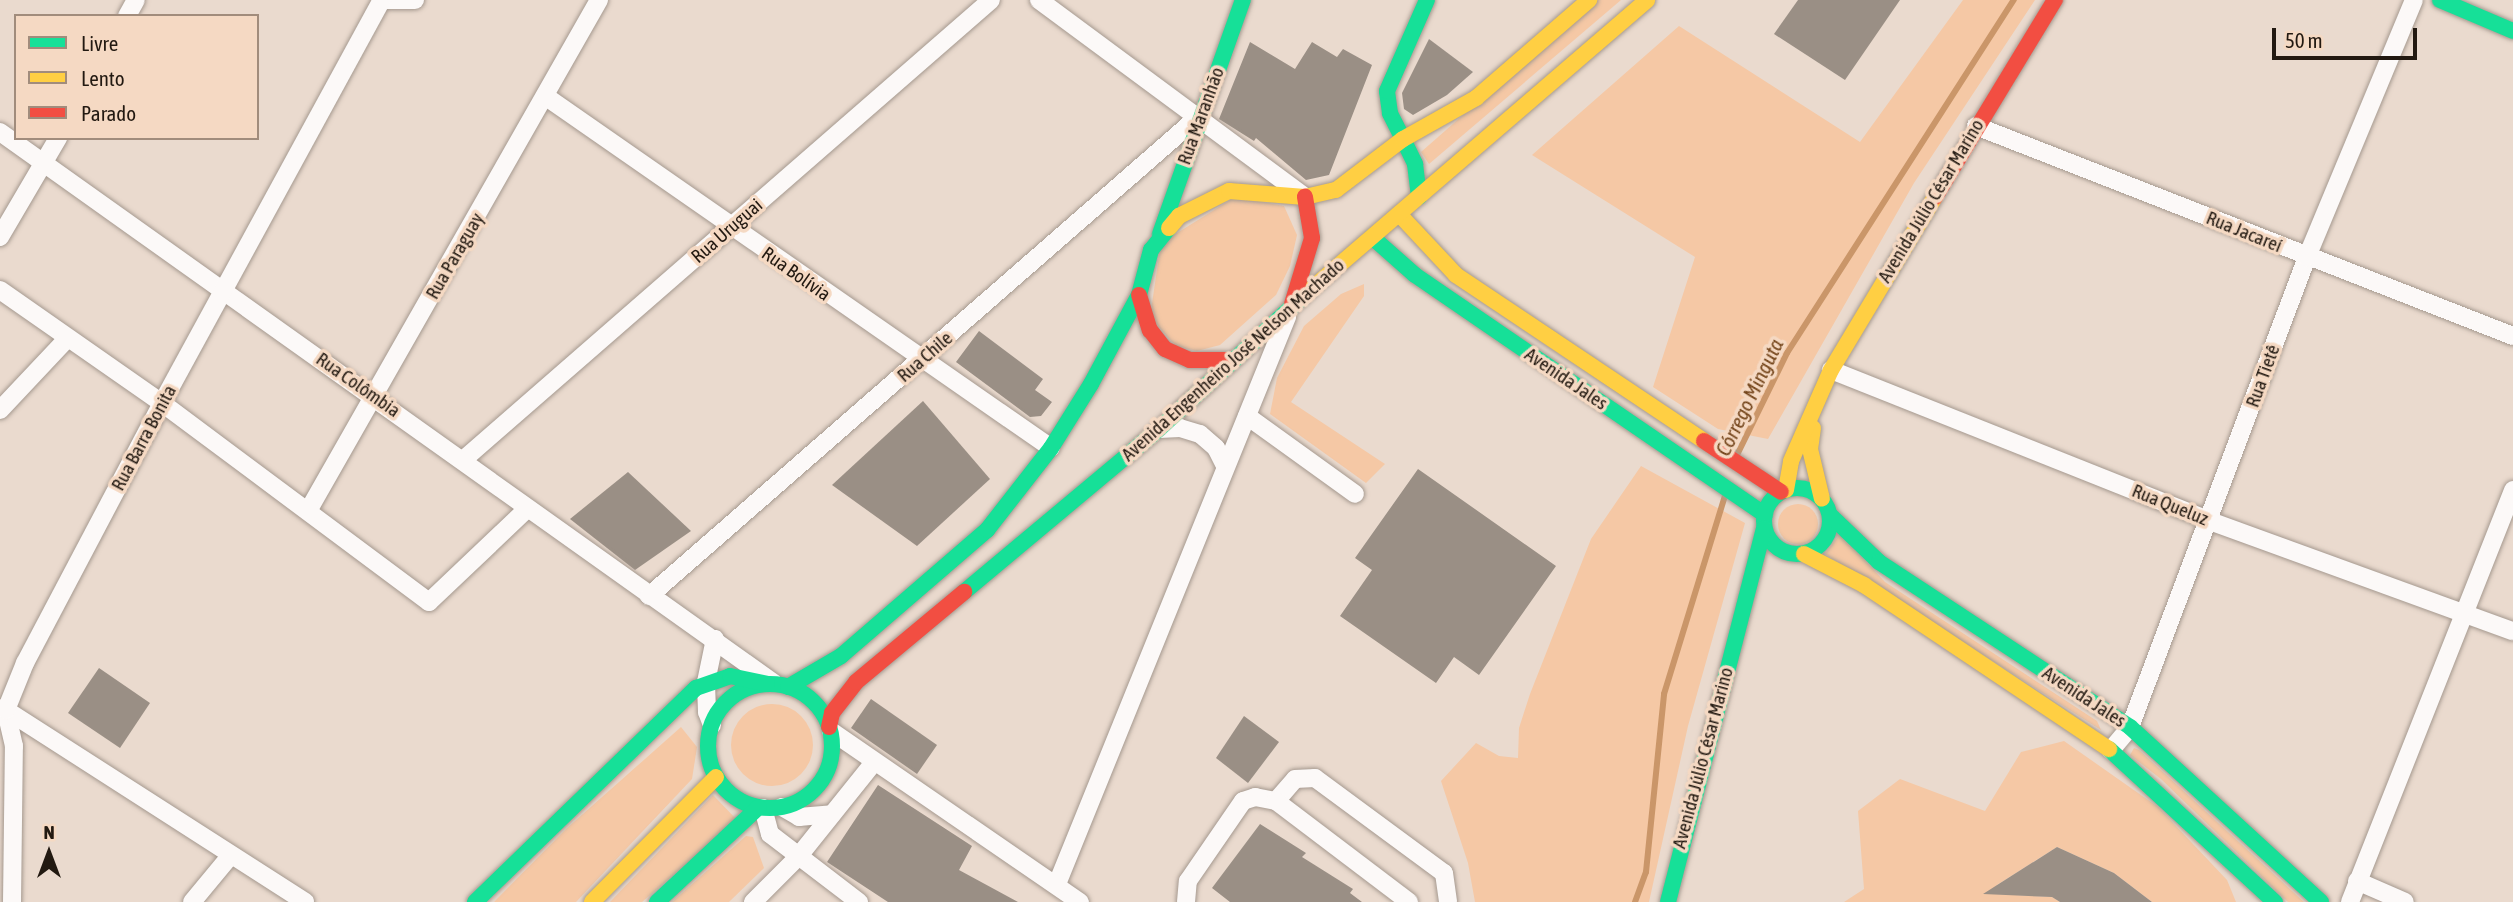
<!DOCTYPE html>
<meta charset="utf-8">
<style>
body{margin:0}
#map{position:relative;width:2513px;height:902px;overflow:hidden;background:#eadace;font-family:"Asap Condensed",sans-serif}
div>[style]{position:absolute}
.green>*{inset:0;background:#f5c8a5}
.round{border-radius:50%}
.stream>*{height:6px;margin:-3px;padding:0 3px;transform-origin:3px;border-radius:3px;background:#ca9669}
.building>*{inset:0;background:#9a8f85}
.roads{filter:drop-shadow(0 0 2px #a5998f) drop-shadow(0 0 2px #a5998f)}
.street>*{height:18px;margin:-9px;padding:0 9px;transform-origin:9px;border-radius:9px;background:#fcf9f8}
.fast>*{height:16px;margin:-8px;padding:0 8px;transform-origin:8px;border-radius:8px;background:#16e098}
.fast>.ring{margin:-8px;padding:0;box-sizing:content-box;background:none;border:16px solid #16e098;border-radius:50%}
.slow>*{height:16px;margin:-8px;padding:0 8px;transform-origin:8px;border-radius:8px;background:#ffcf43}
.jam>*{height:16px;margin:-8px;padding:0 8px;transform-origin:8px;border-radius:8px;background:#f24e42}
span{translate:-50% -50%;white-space:nowrap;text-align:center;line-height:1.15;-webkit-text-stroke:7px #f5d9c3;paint-order:stroke}
.street-label{font-size:19px;color:#221911}
.water-label{font-size:21px;color:#75461c;font-style:italic}
.legend{position:absolute;left:14px;top:14px;width:245px;height:126px;box-sizing:border-box;background:#f5d9c3;border:2px solid #a18c7c;margin:0;padding:9px 12px;list-style:none;font-size:21px;color:#221911}
.legend li{display:flex;align-items:center;gap:14px;height:35px}
.legend b{width:35px;border:2px solid #a18c7c}
.north{position:absolute;left:14px;top:818px;width:70px;height:70px;-webkit-text-stroke:5px #f5d9c3;paint-order:stroke;rotate:0deg;font-size:19px;font-weight:700;line-height:28px;text-align:center;color:#221911}
.north::after{content:'';display:block;margin:auto;width:24px;height:32px;background:#221911;clip-path:polygon(50% 0,100% 100%,50% 72%,0 100%)}
.scale{position:absolute;left:2272px;top:28px;width:145px;height:32px;box-sizing:border-box;border:4px solid #221911;border-top:0;padding-left:9px;font-size:21px;line-height:24px;white-space:nowrap;color:#221911;-webkit-text-stroke:5px #f5d9c3;paint-order:stroke}
</style>
<div id="map">
<div class="green">
<div style="clip-path:polygon(1594px 0,1621px 0,1429px 164px,1421px 152px)"></div>
<div style="clip-path:polygon(1963px 0,2035px 0,1914px 183px,1768px 439px,1718px 429px,1653px 387px,1695px 257px,1532px 155px,1679px 26px,1860px 142px)"></div>
<div style="clip-path:polygon(1235px 197px,1284px 206px,1297px 235px,1290px 266px,1276px 295px,1220px 345px,1197px 351px,1176px 346px,1150px 317px,1161px 243px)"></div>
<div style="clip-path:polygon(1364px 284px,1364px 296px,1291px 402px,1385px 464px,1366px 483px,1270px 414px,1277px 378px,1304px 326px,1341px 294px)"></div>
<div style="clip-path:polygon(1641px 466px,1745px 523px,1688px 726px,1649px 902px,1475px 902px,1468px 863px,1441px 781px,1476px 743px,1499px 756px,1518px 758px,1519px 728px,1530px 694px,1591px 539px)"></div>
<div class="round" style="left:1778px;top:504px;width:40px;height:40px"></div>
<div style="clip-path:polygon(1840px 534px,1885px 582px,2097px 721px,2101px 730px,1825px 554px)"></div>
<div class="round" style="left:731px;top:704px;width:82px;height:82px"></div>
<div style="clip-path:polygon(681px 727px,697px 747px,692px 779px,576px 902px,494px 902px,566px 829px)"></div>
<div style="clip-path:polygon(2064px 741px,2158px 807px,2227px 880px,2236px 902px,2152px 902px,2114px 873px,2057px 847px,1997px 885px,1997px 894px,2052px 897px,2060px 902px,1844px 902px,1864px 889px,1858px 811px,1900px 779px,1985px 811px,2021px 752px)"></div>
<div style="clip-path:polygon(2134px 748px,2139px 750px,2304px 902px,2288px 902px,2161px 779px,2130px 755px)"></div>
<div style="clip-path:polygon(713px 795px,737px 820px,642px 902px,610px 902px)"></div>
<div style="clip-path:polygon(746px 836px,753px 837px,764px 868px,729px 902px,672px 902px)"></div>
</div>
<div class="stream">
<div style="left:1737px;top:455px;width:114px;rotate:-63.9deg"></div>
<div style="left:1787px;top:353px;width:420px;rotate:-57.3deg"></div>
<div style="left:1635px;top:902px;width:32px;rotate:-70deg"></div>
<div style="left:1646px;top:872px;width:179px;rotate:-84.2deg"></div>
<div style="left:1664px;top:694px;width:207px;rotate:-72.9deg"></div>
</div>
<div class="building">
<div style="clip-path:polygon(1798px 0,1900px 0,1845px 80px,1774px 34px)"></div>
<div style="clip-path:polygon(1429px 39px,1473px 72px,1447px 95px,1413px 115px,1404px 109px,1402px 93px)"></div>
<div style="clip-path:polygon(1250px 42px,1295px 69px,1312px 42px,1337px 57px,1343px 49px,1372px 65px,1329px 175px,1306px 180px,1256px 138px,1254px 141px,1219px 119px)"></div>
<div style="clip-path:polygon(979px 331px,1043px 379px,1035px 390px,1052px 402px,1041px 416px,1030px 417px,956px 362px)"></div>
<div style="clip-path:polygon(923px 401px,990px 479px,917px 546px,832px 485px)"></div>
<div style="clip-path:polygon(1418px 469px,1556px 566px,1479px 675px,1454px 657px,1436px 683px,1340px 616px,1372px 570px,1355px 558px)"></div>
<div style="clip-path:polygon(628px 472px,691px 531px,635px 570px,570px 519px)"></div>
<div style="clip-path:polygon(99px 668px,150px 703px,120px 748px,68px 713px)"></div>
<div style="clip-path:polygon(871px 699px,937px 745px,917px 774px,851px 728px)"></div>
<div style="clip-path:polygon(1244px 716px,1279px 742px,1248px 783px,1216px 758px)"></div>
<div style="clip-path:polygon(878px 785px,972px 846px,959px 870px,1018px 902px,888px 902px,827px 862px)"></div>
<div style="clip-path:polygon(1260px 824px,1306px 853px,1302px 857px,1353px 889px,1350px 893px,1362px 902px,1230px 902px,1212px 888px)"></div>
<div style="clip-path:polygon(2057px 847px,2114px 873px,2152px 902px,2060px 902px,2052px 897px,1983px 894px)"></div>
</div>
<div class="roads">
<div class="street">
<div style="left:382px;top:0;width:33px"></div>
<div style="left:1039px;top:0;width:330px;rotate:36.5deg"></div>
<div style="left:127px;top:16px;width:18px;rotate:-61deg"></div>
<div style="left:545px;top:96px;width:616px;rotate:34.82deg"></div>
<div style="left:1976px;top:126px;width:577px;rotate:21.36deg"></div>
<div style="left:0;top:132px;width:950px;rotate:35.45deg"></div>
<div style="left:0;top:237px;width:115px;rotate:-59.6deg"></div>
<div style="left:0;top:290px;width:198px;rotate:34.9deg"></div>
<div style="left:162px;top:403px;width:333px;rotate:36.7deg"></div>
<div style="left:429px;top:602px;width:135px;rotate:-43.5deg"></div>
<div style="left:1831px;top:370px;width:408px;rotate:21.7deg"></div>
<div style="left:2210px;top:521px;width:322px;rotate:20deg"></div>
<div style="left:0;top:410px;width:98px;rotate:-46.7deg"></div>
<div style="left:1247px;top:416px;width:133px;rotate:35.8deg"></div>
<div style="left:1159px;top:429px;width:21px;rotate:-3deg"></div>
<div style="left:1180px;top:428px;width:21px;rotate:17deg"></div>
<div style="left:1200px;top:434px;width:21px;rotate:41deg"></div>
<div style="left:1216px;top:448px;width:20px;rotate:63deg"></div>
<div style="left:463px;top:460px;width:700px;rotate:-41.06deg"></div>
<div style="left:308px;top:511px;width:588px;rotate:-60.34deg"></div>
<div style="left:649px;top:596px;width:730px;rotate:-41.11deg"></div>
<div style="left:3px;top:708px;width:359px;rotate:32.7deg"></div>
<div style="left:712px;top:725px;width:14px;rotate:-111deg"></div>
<div style="left:707px;top:712px;width:30px;rotate:-92deg"></div>
<div style="left:706px;top:682px;width:44px;rotate:-78.2deg"></div>
<div style="left:831px;top:731px;width:302px;rotate:34.5deg"></div>
<div style="left:2111px;top:750px;width:30px;rotate:-50deg"></div>
<div style="left:2130px;top:727px;width:502px;rotate:-69.36deg"></div>
<div style="left:2307px;top:257px;width:278px;rotate:-67.4deg"></div>
<div style="left:1276px;top:801px;width:29px;rotate:-49deg"></div>
<div style="left:1295px;top:779px;width:20px;rotate:-3deg"></div>
<div style="left:1315px;top:778px;width:160px;rotate:36.4deg"></div>
<div style="left:1444px;top:873px;width:29px;rotate:82deg"></div>
<div style="left:782px;top:807px;width:20px;rotate:30deg"></div>
<div style="left:799px;top:817px;width:33px;rotate:-5deg"></div>
<div style="left:763px;top:808px;width:27px;rotate:75deg"></div>
<div style="left:770px;top:834px;width:112px;rotate:37.4deg"></div>
<div style="left:2357px;top:881px;width:52px;rotate:23.6deg"></div>
<div style="left:1057px;top:884px;width:612px;rotate:-67.92deg"></div>
<div style="left:12px;top:902px;width:156px;rotate:-89.3deg"></div>
<div style="left:14px;top:746px;width:37px;rotate:-103deg"></div>
<div style="left:6px;top:710px;width:51px;rotate:-68deg"></div>
<div style="left:25px;top:663px;width:294px;rotate:-62.2deg"></div>
<div style="left:162px;top:403px;width:459px;rotate:-61.4deg"></div>
<div style="left:192px;top:902px;width:61px;rotate:-50.3deg"></div>
<div style="left:753px;top:902px;width:64px;rotate:-45deg"></div>
<div style="left:798px;top:857px;width:122px;rotate:-51.3deg"></div>
<div style="left:1186px;top:902px;width:21px;rotate:-85deg"></div>
<div style="left:1188px;top:881px;width:97px;rotate:-55.5deg"></div>
<div style="left:1243px;top:801px;width:13px;rotate:-18deg"></div>
<div style="left:1255px;top:797px;width:21px;rotate:11deg"></div>
<div style="left:1276px;top:801px;width:167px;rotate:37.2deg"></div>
<div style="left:2350px;top:902px;width:443px;rotate:-68.4deg"></div>
</div>
<div class="fast">
<div style="left:2440px;top:0;width:79px;rotate:23deg"></div>
<div style="left:1403px;top:139px;width:29px;rotate:-117deg"></div>
<div style="left:1390px;top:113px;width:22px;rotate:-98deg"></div>
<div style="left:1387px;top:91px;width:99px;rotate:-66.3deg"></div>
<div style="left:1403px;top:139px;width:28px;rotate:64deg"></div>
<div style="left:1415px;top:164px;width:33px;rotate:83deg"></div>
<div style="left:1160px;top:234px;width:248px;rotate:-70.5deg"></div>
<div style="left:1372px;top:237px;width:57px;rotate:41.5deg"></div>
<div style="left:1415px;top:275px;width:424px;rotate:34.4deg"></div>
<div class="ring" style="left:1764px;top:488px;width:50px;height:50px"></div>
<div style="left:1830px;top:515px;width:68px;rotate:43.8deg"></div>
<div style="left:1879px;top:562px;width:300px;rotate:33.3deg"></div>
<div style="left:2130px;top:727px;width:259px;rotate:42.5deg"></div>
<div style="left:964px;top:592px;width:254px;rotate:-39.9deg"></div>
<div style="left:1159px;top:429px;width:204px;rotate:-42.6deg"></div>
<div class="ring" style="left:708px;top:684px;width:108px;height:108px"></div>
<div style="left:788px;top:687px;width:61px;rotate:-30.3deg"></div>
<div style="left:841px;top:656px;width:193px;rotate:-40.8deg"></div>
<div style="left:987px;top:530px;width:104px;rotate:-52deg"></div>
<div style="left:1051px;top:448px;width:75px;rotate:-58deg"></div>
<div style="left:1091px;top:384px;width:101px;rotate:-61.7deg"></div>
<div style="left:1139px;top:295px;width:47px;rotate:-75.1deg"></div>
<div style="left:1151px;top:250px;width:28px;rotate:-51deg"></div>
<div style="left:2109px;top:749px;width:226px;rotate:42.7deg"></div>
<div style="left:475px;top:902px;width:308px;rotate:-44.1deg"></div>
<div style="left:696px;top:688px;width:36px;rotate:-19deg"></div>
<div style="left:730px;top:676px;width:38px;rotate:12deg"></div>
<div style="left:657px;top:902px;width:139px;rotate:-43deg"></div>
<div style="left:1668px;top:902px;width:386px;rotate:-75.6deg"></div>
</div>
<div class="slow">
<div style="left:1399px;top:214px;width:83px;rotate:46.9deg"></div>
<div style="left:1456px;top:275px;width:298px;rotate:33.8deg"></div>
<div style="left:1169px;top:228px;width:16px;rotate:-50deg"></div>
<div style="left:1179px;top:216px;width:56px;rotate:-26.6deg"></div>
<div style="left:1229px;top:191px;width:76px;rotate:4.5deg"></div>
<div style="left:1305px;top:197px;width:32px;rotate:-13deg"></div>
<div style="left:1336px;top:190px;width:84px;rotate:-37.3deg"></div>
<div style="left:1403px;top:139px;width:84px;rotate:-29.3deg"></div>
<div style="left:1476px;top:98px;width:150px;rotate:-40.9deg"></div>
<div style="left:1309px;top:291px;width:446px;rotate:-40.7deg"></div>
<div style="left:1813px;top:428px;width:21px;rotate:98deg"></div>
<div style="left:1810px;top:449px;width:51px;rotate:76.5deg"></div>
<div style="left:1786px;top:490px;width:29px;rotate:-80deg"></div>
<div style="left:1791px;top:461px;width:99px;rotate:-66.3deg"></div>
<div style="left:1831px;top:370px;width:202px;rotate:-59deg"></div>
<div style="left:1804px;top:554px;width:68px;rotate:27.3deg"></div>
<div style="left:1864px;top:585px;width:295px;rotate:33.8deg"></div>
<div style="left:592px;top:902px;width:176px;rotate:-45.2deg"></div>
</div>
<div class="jam">
<div style="left:1935px;top:197px;width:231px;rotate:-58.7deg"></div>
<div style="left:1139px;top:295px;width:37px;rotate:73deg"></div>
<div style="left:1150px;top:330px;width:24px;rotate:52deg"></div>
<div style="left:1165px;top:349px;width:27px;rotate:24deg"></div>
<div style="left:1190px;top:360px;width:43px"></div>
<div style="left:1292px;top:304px;width:69px;rotate:-73.1deg"></div>
<div style="left:1312px;top:238px;width:42px;rotate:-99.7deg"></div>
<div style="left:1704px;top:441px;width:92px;rotate:33.5deg"></div>
<div style="left:829px;top:727px;width:14px;rotate:-78deg"></div>
<div style="left:832px;top:713px;width:39px;rotate:-52deg"></div>
<div style="left:856px;top:682px;width:141px;rotate:-39.8deg"></div>
</div>
</div>
<div class="street-label">
<span style="left:1201px;top:116px;rotate:-70deg">Rua Maranhão</span>
<span style="left:1931px;top:201px;rotate:-59deg">Avenida Júlio César Marino</span>
<span style="left:727px;top:231px;rotate:-41deg">Rua Uruguai</span>
<span style="left:2244px;top:232px;rotate:22deg">Rua Jacareí</span>
<span style="left:455px;top:256px;rotate:-60deg">Rua Paraguay</span>
<span style="left:796px;top:274px;rotate:35deg">Rua Bolívia</span>
<span style="left:925px;top:357px;rotate:-41deg">Rua Chile</span>
<span style="left:1233px;top:360px;rotate:-42deg">Avenida Engenheiro José Nelson Machado</span>
<span style="left:2263px;top:376px;rotate:-70deg">Rua Tietê</span>
<span style="left:1566px;top:379px;rotate:34deg">Avenida Jales</span>
<span style="left:358px;top:385px;rotate:35deg">Rua Colômbia</span>
<span style="left:144px;top:438px;rotate:-62deg">Rua Barra Bonita</span>
<span style="left:2170px;top:505px;rotate:22deg">Rua Queluz</span>
<span style="left:2084px;top:697px;rotate:33deg">Avenida Jales</span>
<span style="left:1703px;top:758px;rotate:-75deg">Avenida Júlio César Marino</span>
</div>
<div class="water-label">
<span style="left:1749px;top:397px;rotate:-64deg">Córrego Minguta</span>
</div>
<ul class="legend">
<li><b style="height:9px;background:#16e098"></b>Livre</li>
<li><b style="height:9px;background:#ffcf43"></b>Lento</li>
<li><b style="height:9px;background:#f24e42"></b>Parado</li>
</ul>
<div class="north">N</div>
<div class="scale">50 m</div>
</div>
